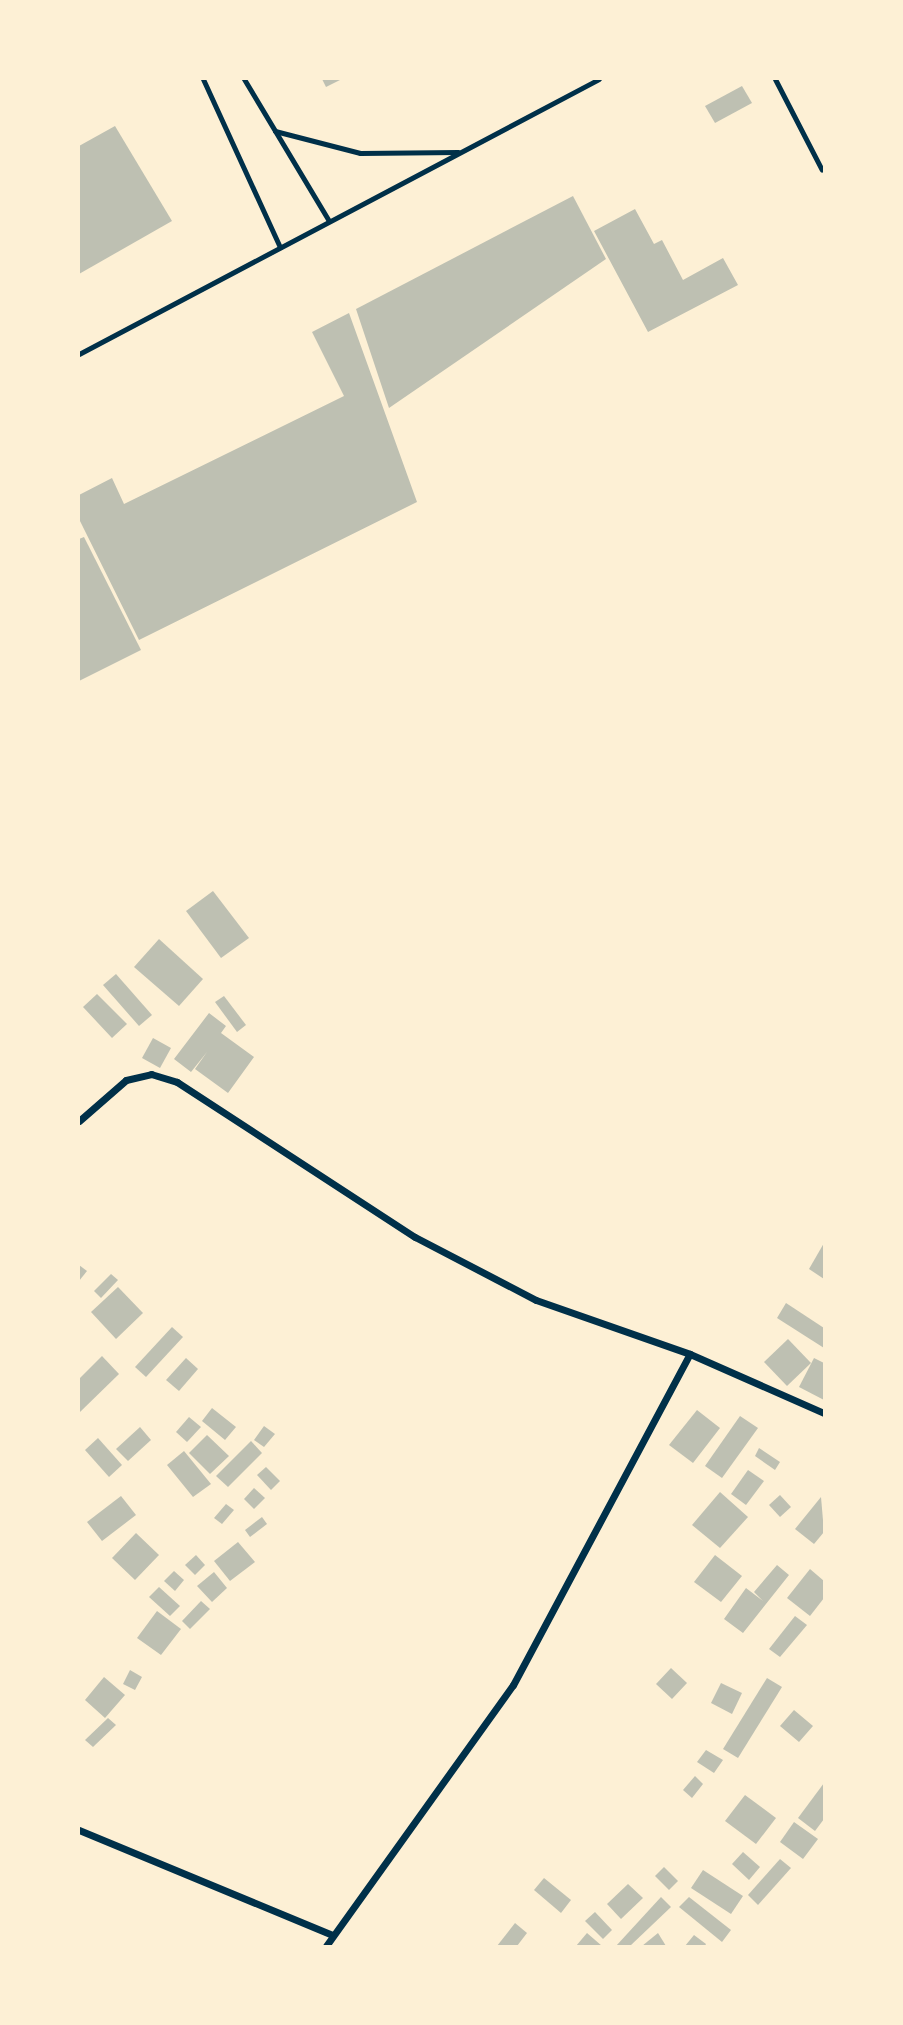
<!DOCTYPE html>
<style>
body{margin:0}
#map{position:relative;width:903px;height:2025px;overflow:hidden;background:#fdf0d5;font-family:Lora,serif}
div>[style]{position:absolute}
.building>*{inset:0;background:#bec0b2}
.service>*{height:5px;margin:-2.5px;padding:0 2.5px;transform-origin:2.5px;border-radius:2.5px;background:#003049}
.minor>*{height:7px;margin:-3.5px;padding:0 3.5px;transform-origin:3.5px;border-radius:3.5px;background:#003049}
span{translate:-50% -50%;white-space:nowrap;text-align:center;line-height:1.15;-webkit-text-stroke:5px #fdf0d5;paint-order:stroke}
.frame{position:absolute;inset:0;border:80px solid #fdf0d5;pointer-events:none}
</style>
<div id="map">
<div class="building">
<div style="clip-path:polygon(322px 79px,342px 79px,326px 87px)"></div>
<div style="clip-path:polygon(742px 86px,752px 103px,715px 123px,705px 106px)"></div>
<div style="clip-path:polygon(115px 126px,172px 221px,79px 274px,79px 146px)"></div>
<div style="clip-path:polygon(573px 196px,606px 259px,389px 408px,356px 309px)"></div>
<div style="clip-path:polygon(635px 209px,654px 244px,662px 240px,683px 280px,723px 258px,738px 285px,648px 332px,594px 231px)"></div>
<div style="clip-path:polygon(349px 313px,417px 502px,139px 640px,79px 519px,79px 495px,112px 478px,124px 504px,344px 396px,312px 332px)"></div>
<div style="clip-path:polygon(84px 537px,141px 650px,79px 681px,79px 539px)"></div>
<div style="clip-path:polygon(213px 891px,249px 938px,221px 958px,186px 911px)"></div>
<div style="clip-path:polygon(159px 939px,203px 979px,179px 1006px,134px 967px)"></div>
<div style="clip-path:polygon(116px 974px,152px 1015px,139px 1026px,103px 985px)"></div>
<div style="clip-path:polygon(97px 994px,127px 1024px,112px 1038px,83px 1007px)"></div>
<div style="clip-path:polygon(224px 996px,246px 1025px,237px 1032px,215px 1002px)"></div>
<div style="clip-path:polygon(209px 1013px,226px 1026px,221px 1033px,254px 1057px,228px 1093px,195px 1069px,207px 1052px,191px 1072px,174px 1059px)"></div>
<div style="clip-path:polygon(153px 1038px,171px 1048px,160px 1068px,142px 1058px)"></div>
<div style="clip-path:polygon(824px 1243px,824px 1279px,809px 1269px)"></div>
<div style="clip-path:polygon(79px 1265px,87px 1271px,79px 1281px)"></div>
<div style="clip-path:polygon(111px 1274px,118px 1280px,101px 1298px,94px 1291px)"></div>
<div style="clip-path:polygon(118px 1287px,143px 1313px,116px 1339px,91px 1312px)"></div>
<div style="clip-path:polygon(786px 1303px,824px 1328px,824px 1348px,777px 1318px)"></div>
<div style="clip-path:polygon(172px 1327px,183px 1337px,146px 1377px,135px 1367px)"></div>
<div style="clip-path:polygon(788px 1339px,811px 1363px,787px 1386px,764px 1362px)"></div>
<div style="clip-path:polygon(102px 1356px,119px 1374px,79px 1413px,79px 1379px)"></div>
<div style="clip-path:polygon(186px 1358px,198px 1369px,179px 1391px,166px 1380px)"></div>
<div style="clip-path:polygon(814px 1358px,824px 1363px,824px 1400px,799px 1387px)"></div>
<div style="clip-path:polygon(212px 1408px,236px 1427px,225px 1440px,202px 1421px)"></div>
<div style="clip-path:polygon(697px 1410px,720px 1428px,693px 1463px,669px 1445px)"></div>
<div style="clip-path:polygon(740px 1416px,758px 1428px,722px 1478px,705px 1466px)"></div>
<div style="clip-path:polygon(189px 1417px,201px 1427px,187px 1442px,176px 1432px)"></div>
<div style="clip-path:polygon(264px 1426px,275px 1434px,264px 1447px,254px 1440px)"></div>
<div style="clip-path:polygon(140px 1427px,151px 1440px,128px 1461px,116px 1449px)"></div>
<div style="clip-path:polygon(207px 1435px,229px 1456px,210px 1474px,189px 1453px)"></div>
<div style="clip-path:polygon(98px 1438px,122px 1465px,109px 1477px,85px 1450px)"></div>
<div style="clip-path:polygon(251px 1441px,262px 1453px,228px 1487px,216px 1476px)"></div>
<div style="clip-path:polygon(759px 1448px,780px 1462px,775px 1470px,755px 1456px)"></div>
<div style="clip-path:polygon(184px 1451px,211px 1484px,193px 1497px,167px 1465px)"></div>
<div style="clip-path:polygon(266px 1467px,280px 1481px,271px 1490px,257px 1475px)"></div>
<div style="clip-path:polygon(748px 1470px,764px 1481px,746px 1505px,731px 1494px)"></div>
<div style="clip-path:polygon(254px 1488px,265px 1498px,254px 1509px,244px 1499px)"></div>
<div style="clip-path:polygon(720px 1492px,748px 1517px,720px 1548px,692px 1525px)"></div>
<div style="clip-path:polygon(780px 1495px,791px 1507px,780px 1517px,769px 1505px)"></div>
<div style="clip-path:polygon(121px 1496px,136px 1515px,102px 1541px,87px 1522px)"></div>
<div style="clip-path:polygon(821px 1497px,824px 1532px,814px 1544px,795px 1529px)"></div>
<div style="clip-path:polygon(226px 1504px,234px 1510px,222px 1524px,214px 1518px)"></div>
<div style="clip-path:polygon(262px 1517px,267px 1524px,250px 1537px,245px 1530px)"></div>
<div style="clip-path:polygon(136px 1533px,159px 1555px,135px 1580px,112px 1558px)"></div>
<div style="clip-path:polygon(238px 1542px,255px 1562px,230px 1581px,214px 1561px)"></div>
<div style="clip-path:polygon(196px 1555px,205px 1565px,195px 1575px,185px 1565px)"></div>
<div style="clip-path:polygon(715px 1555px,742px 1576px,721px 1602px,694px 1582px)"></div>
<div style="clip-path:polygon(777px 1565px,789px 1575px,743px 1633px,724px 1619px,746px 1588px,763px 1601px,754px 1592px)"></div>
<div style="clip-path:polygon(810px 1569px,824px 1581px,824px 1598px,810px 1616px,787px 1598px)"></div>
<div style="clip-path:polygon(174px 1571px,184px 1580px,175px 1591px,164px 1581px)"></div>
<div style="clip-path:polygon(214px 1572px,227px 1588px,212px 1602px,197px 1586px)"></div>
<div style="clip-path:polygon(159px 1587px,180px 1606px,170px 1616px,149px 1597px)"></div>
<div style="clip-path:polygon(201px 1601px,210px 1609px,190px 1629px,182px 1621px)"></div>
<div style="clip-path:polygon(157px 1611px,181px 1629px,161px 1655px,137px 1638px)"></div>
<div style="clip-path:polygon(795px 1616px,807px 1625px,780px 1657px,769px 1649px)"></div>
<div style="clip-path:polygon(671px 1668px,687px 1683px,672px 1699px,656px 1684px)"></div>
<div style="clip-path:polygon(130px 1670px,142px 1677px,135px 1690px,123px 1684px)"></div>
<div style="clip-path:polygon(104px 1677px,125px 1695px,105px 1718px,85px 1700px)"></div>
<div style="clip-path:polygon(767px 1678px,782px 1687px,738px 1758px,723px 1749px)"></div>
<div style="clip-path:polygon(721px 1683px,742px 1693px,732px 1714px,711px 1703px)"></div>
<div style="clip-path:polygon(794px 1710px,813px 1726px,799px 1742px,780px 1726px)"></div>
<div style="clip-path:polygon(108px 1718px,116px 1725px,93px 1747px,85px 1740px)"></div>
<div style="clip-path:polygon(706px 1750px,723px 1760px,714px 1773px,697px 1762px)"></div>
<div style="clip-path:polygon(695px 1776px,703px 1784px,692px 1798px,683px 1790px)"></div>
<div style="clip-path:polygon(824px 1783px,824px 1819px,815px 1831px,798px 1818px)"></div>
<div style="clip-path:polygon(745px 1795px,776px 1818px,756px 1844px,725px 1821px)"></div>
<div style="clip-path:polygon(794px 1822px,818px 1839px,803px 1859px,780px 1842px)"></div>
<div style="clip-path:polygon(743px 1852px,760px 1867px,749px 1880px,732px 1864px)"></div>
<div style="clip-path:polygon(780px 1859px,791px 1868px,758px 1905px,748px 1895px)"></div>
<div style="clip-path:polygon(664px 1867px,678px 1881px,669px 1890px,655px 1876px)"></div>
<div style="clip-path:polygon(703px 1870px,743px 1896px,731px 1914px,691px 1888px)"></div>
<div style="clip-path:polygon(544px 1878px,571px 1900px,561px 1913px,534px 1890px)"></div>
<div style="clip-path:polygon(628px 1884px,643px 1898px,621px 1919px,607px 1904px)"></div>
<div style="clip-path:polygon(661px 1897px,671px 1907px,630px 1946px,616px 1946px)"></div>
<div style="clip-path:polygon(689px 1897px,731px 1930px,722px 1942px,679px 1907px)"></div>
<div style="clip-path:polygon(595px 1912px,612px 1930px,603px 1939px,585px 1921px)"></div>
<div style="clip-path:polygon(515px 1923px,527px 1933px,517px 1946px,497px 1946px)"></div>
<div style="clip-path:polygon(587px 1933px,602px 1946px,576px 1946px)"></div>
<div style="clip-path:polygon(658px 1933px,666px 1946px,642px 1946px)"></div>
<div style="clip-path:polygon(694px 1935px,706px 1944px,705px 1946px,685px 1946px)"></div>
</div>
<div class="service">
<div style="left:203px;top:79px;width:185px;rotate:65.4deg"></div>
<div style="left:244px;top:79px;width:165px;rotate:59.1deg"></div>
<div style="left:775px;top:79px;width:102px;rotate:62.7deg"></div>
<div style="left:275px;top:131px;width:88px;rotate:14.5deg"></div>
<div style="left:360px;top:153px;width:98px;rotate:-0.6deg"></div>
<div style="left:79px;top:354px;width:588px;rotate:-27.87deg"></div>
</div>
<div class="minor">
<div style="left:79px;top:1121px;width:62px;rotate:-41.1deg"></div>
<div style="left:126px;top:1080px;width:26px;rotate:-13deg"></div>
<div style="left:151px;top:1074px;width:27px;rotate:17deg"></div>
<div style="left:177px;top:1082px;width:284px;rotate:33.1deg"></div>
<div style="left:415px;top:1237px;width:136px;rotate:27.5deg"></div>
<div style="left:536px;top:1300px;width:163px;rotate:19.3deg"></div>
<div style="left:690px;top:1354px;width:146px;rotate:23.8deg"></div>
<div style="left:79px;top:1830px;width:275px;rotate:22.5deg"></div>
<div style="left:326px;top:1946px;width:321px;rotate:-54.4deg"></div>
<div style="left:513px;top:1685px;width:375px;rotate:-61.9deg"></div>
</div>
<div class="frame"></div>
</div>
